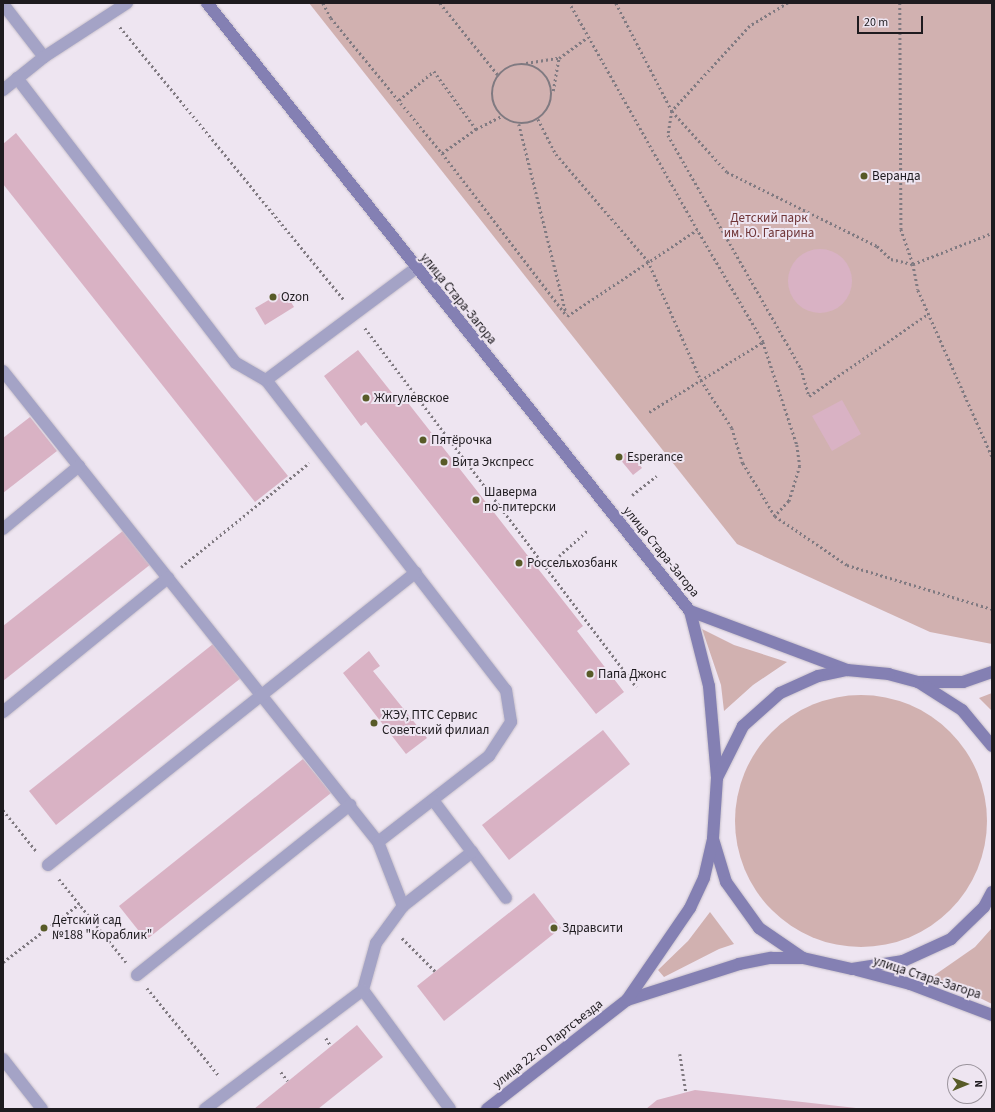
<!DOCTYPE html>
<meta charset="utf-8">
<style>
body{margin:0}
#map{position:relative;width:995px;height:1112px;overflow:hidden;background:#eee5f1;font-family:"Source Sans 3",sans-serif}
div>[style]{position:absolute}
.green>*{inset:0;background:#d1b1b0}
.round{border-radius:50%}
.building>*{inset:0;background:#d9b2c4}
.path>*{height:2.5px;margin-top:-1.25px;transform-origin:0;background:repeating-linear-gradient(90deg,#807a81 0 2px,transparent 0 5px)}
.path>.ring{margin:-1.25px;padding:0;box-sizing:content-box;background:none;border:2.5px solid #807a81;border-radius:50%}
.roads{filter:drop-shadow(0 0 1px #c9c1cb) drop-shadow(0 0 1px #c9c1cb)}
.lane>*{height:12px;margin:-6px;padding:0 6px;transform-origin:6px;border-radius:6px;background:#a4a3c6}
.secondary>*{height:12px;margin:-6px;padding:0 6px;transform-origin:6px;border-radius:6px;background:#8480b3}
.dots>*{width:11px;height:11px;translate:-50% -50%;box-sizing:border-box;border:2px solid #eee5f1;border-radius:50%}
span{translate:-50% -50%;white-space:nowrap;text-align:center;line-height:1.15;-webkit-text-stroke:4px #eee5f1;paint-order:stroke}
.poi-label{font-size:13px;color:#1e1b1f}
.left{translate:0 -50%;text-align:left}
.park-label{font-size:13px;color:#6f3537}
.street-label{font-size:13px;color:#1e1b1f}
.frame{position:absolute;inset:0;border:4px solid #1e1b1f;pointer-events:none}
.north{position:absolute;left:947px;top:1064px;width:40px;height:40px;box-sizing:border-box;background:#eee5f1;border:1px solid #9b949d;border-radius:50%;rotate:89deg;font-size:11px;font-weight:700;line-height:16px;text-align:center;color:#1e1b1f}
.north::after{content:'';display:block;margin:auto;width:14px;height:18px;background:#585b28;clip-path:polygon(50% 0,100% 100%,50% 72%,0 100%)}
.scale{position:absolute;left:857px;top:16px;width:66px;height:18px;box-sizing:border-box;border:2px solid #1e1b1f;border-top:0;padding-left:5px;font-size:12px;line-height:14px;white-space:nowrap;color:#1e1b1f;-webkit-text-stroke:3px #eee5f1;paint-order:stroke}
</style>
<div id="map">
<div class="green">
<div style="clip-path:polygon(309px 3px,992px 3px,992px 644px,930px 632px,737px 544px)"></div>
<div style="clip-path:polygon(702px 629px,734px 645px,787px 662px,753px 685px,724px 711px,721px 685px)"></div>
<div style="clip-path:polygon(992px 693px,992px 711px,979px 698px)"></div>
<div class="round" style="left:735px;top:695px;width:252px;height:252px"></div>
<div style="clip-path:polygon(710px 912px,734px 944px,719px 949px,664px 977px,658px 970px,688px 941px)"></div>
<div style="clip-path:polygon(992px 928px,992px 1004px,968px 992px,929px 979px,975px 947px)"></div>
</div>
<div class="building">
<div style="clip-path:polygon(16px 133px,288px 476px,255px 502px,3px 184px,3px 144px)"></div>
<div class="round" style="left:788px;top:249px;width:64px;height:64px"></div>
<div style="clip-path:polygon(284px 291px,294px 307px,265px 325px,255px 308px)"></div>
<div style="clip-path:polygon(358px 350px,396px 398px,401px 394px,583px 626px,577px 631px,624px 692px,596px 714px,366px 422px,361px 426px,324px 376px)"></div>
<div style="clip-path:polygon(842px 400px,861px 434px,832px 451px,812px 416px)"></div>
<div style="clip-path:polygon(30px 417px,57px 451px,3px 493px,3px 438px)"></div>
<div style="clip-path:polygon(628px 451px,642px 468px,633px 475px,619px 458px)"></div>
<div style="clip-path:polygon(124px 530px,151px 564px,3px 681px,3px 626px)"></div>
<div style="clip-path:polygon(213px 644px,241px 678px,56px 825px,29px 791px)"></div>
<div style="clip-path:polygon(369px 651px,380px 666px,373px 671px,427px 738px,406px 754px,343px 673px)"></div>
<div style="clip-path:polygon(603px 730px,630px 764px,509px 860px,482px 825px)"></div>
<div style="clip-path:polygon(303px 759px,331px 793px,146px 940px,119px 906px)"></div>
<div style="clip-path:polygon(534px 893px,561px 928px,444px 1021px,417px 986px)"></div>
<div style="clip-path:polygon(357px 1025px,383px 1057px,318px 1109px,254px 1109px)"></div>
<div style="clip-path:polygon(695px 1090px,856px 1108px,856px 1109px,646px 1109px,657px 1100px)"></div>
</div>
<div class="path">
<div style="left:323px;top:3px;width:17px;rotate:62deg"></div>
<div style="left:331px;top:18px;width:175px;rotate:50.6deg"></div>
<div style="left:442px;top:153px;width:42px;rotate:-35.2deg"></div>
<div style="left:476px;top:129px;width:29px;rotate:-27deg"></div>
<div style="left:440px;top:3px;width:92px;rotate:51.1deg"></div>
<div style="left:616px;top:3px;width:122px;rotate:62.6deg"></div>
<div style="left:672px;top:111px;width:82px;rotate:48deg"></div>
<div style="left:727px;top:172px;width:167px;rotate:26.3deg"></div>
<div style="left:877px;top:246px;width:19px;rotate:43deg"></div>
<div style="left:891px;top:259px;width:23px;rotate:13deg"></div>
<div style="left:913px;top:264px;width:85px;rotate:-21.4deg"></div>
<div style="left:788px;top:3px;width:44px;rotate:148.8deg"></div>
<div style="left:750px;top:26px;width:115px;rotate:132.5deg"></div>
<div style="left:672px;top:111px;width:24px;rotate:99deg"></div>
<div style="left:668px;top:135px;width:268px;rotate:60.3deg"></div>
<div style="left:801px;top:368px;width:29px;rotate:74deg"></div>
<div style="left:809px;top:396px;width:145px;rotate:-34.6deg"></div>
<div style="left:900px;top:3px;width:226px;rotate:89.7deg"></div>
<div style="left:901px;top:229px;width:37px;rotate:71deg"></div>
<div style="left:913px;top:264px;width:26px;rotate:79deg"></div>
<div style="left:918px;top:290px;width:182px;rotate:66deg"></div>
<div style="left:120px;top:27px;width:353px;rotate:50.6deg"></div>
<div style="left:526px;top:63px;width:33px;rotate:-9deg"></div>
<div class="ring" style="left:492px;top:64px;width:57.5px;height:57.5px"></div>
<div style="left:553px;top:91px;width:34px;rotate:-80deg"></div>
<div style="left:559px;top:58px;width:34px;rotate:-36deg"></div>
<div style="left:399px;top:100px;width:45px;rotate:-39.6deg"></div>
<div style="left:434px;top:71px;width:72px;rotate:54.1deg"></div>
<div style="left:538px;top:119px;width:39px;rotate:63deg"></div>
<div style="left:556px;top:154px;width:141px;rotate:49.3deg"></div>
<div style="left:648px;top:261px;width:130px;rotate:66deg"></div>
<div style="left:701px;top:380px;width:57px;rotate:57.1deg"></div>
<div style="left:732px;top:428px;width:37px;rotate:73deg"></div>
<div style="left:743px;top:463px;width:62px;rotate:58.9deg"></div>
<div style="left:775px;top:516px;width:87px;rotate:34.2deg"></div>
<div style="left:847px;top:565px;width:152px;rotate:16.9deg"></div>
<div style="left:519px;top:124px;width:195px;rotate:76deg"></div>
<div style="left:442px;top:153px;width:205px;rotate:52.5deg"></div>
<div style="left:567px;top:316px;width:156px;rotate:-33.5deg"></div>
<div style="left:697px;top:230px;width:261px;rotate:-119.4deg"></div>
<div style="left:365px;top:328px;width:450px;rotate:52.9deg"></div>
<div style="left:763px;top:342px;width:108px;rotate:71.7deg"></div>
<div style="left:797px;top:445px;width:21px;rotate:82deg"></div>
<div style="left:800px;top:466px;width:37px;rotate:107deg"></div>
<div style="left:789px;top:501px;width:21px;rotate:133deg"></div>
<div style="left:649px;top:412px;width:134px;rotate:-31.6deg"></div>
<div style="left:763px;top:342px;width:130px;rotate:-120.5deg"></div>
<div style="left:632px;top:495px;width:31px;rotate:-38deg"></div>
<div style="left:559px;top:556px;width:39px;rotate:-42deg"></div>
<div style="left:181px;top:567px;width:165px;rotate:-39.1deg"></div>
<div style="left:3px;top:810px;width:54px;rotate:51deg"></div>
<div style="left:59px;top:879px;width:107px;rotate:51.1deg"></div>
<div style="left:402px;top:938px;width:47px;rotate:45deg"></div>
<div style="left:3px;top:962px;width:96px;rotate:-37.3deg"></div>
<div style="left:147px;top:988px;width:115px;rotate:50.6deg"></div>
<div style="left:326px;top:1038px;width:9px;rotate:58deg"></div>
<div style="left:680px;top:1054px;width:39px;rotate:81deg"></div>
<div style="left:281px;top:1072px;width:11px;rotate:52deg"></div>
</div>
<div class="roads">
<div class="lane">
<div style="left:3px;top:4px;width:67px;rotate:52.3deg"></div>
<div style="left:17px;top:78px;width:359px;rotate:52.5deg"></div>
<div style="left:236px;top:363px;width:34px;rotate:30deg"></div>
<div style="left:266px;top:380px;width:392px;rotate:52.3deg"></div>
<div style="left:506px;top:690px;width:32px;rotate:81deg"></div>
<div style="left:511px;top:722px;width:40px;rotate:122.9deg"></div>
<div style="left:489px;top:756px;width:140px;rotate:142.2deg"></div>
<div style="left:3px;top:90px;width:53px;rotate:-38.8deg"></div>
<div style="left:44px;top:57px;width:99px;rotate:-33deg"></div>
<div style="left:3px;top:371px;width:602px;rotate:51.47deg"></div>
<div style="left:378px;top:842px;width:69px;rotate:68.7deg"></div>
<div style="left:403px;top:906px;width:46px;rotate:126.1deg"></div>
<div style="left:376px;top:943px;width:49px;rotate:105.5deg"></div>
<div style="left:363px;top:990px;width:147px;rotate:53.8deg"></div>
<div style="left:266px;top:380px;width:187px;rotate:-36.7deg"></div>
<div style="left:3px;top:529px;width:99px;rotate:-39.7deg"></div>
<div style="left:3px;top:712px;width:213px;rotate:-39.1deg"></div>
<div style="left:472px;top:852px;width:57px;rotate:53.5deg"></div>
<div style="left:48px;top:865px;width:470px;rotate:-38.5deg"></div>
<div style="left:403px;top:906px;width:88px;rotate:-38deg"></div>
<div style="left:472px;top:852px;width:65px;rotate:-126.9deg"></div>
<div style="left:137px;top:975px;width:273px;rotate:-38.6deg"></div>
<div style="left:3px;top:1059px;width:63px;rotate:52deg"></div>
<div style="left:205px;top:1109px;width:198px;rotate:-37deg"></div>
</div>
<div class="secondary">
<div style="left:207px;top:3px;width:777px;rotate:51.54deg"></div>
<div style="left:690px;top:611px;width:77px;rotate:75.8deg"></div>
<div style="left:709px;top:686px;width:92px;rotate:85deg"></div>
<div style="left:690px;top:611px;width:168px;rotate:20.6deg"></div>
<div style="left:918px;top:682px;width:45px"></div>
<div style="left:963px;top:682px;width:31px;rotate:-19deg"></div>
<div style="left:992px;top:746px;width:47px;rotate:-129.8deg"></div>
<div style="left:962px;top:710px;width:52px;rotate:-147.5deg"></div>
<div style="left:918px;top:682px;width:30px;rotate:-165deg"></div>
<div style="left:889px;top:674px;width:42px;rotate:-174.6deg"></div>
<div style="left:847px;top:670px;width:30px;rotate:168deg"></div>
<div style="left:818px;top:676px;width:42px;rotate:155.9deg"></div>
<div style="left:780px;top:693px;width:50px;rotate:138.3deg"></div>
<div style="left:743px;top:726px;width:58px;rotate:116.6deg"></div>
<div style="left:717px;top:778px;width:61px;rotate:93.8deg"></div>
<div style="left:713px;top:839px;width:45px;rotate:73.2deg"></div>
<div style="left:726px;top:882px;width:57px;rotate:54.3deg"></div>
<div style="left:759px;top:928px;width:53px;rotate:34.3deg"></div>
<div style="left:803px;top:958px;width:50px;rotate:12.7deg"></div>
<div style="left:852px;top:969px;width:52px;rotate:-8.9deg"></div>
<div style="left:903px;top:961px;width:53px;rotate:-24.6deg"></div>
<div style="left:951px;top:939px;width:46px;rotate:-44.1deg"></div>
<div style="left:984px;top:907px;width:17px;rotate:-62deg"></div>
<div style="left:857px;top:970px;width:55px;rotate:14.8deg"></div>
<div style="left:910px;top:984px;width:88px;rotate:20.7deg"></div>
<div style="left:627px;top:1000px;width:118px;rotate:-17.8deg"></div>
<div style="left:739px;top:964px;width:33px;rotate:-11deg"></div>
<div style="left:771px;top:958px;width:32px"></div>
<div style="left:487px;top:1109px;width:177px;rotate:-37.9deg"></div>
<div style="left:627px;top:1000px;width:112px;rotate:-55.6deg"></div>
<div style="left:690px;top:908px;width:33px;rotate:-65deg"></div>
<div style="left:704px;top:878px;width:39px;rotate:-77deg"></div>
</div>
</div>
<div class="dots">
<div style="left:864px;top:176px;background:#585b28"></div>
<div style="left:273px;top:297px;background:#585b28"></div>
<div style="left:366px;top:398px;background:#585b28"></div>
<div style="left:423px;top:440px;background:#585b28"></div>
<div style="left:619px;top:457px;background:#585b28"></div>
<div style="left:444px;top:462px;background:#585b28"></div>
<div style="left:476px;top:500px;background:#585b28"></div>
<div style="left:519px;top:563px;background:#585b28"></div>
<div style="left:590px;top:674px;background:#585b28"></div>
<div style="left:374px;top:723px;background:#585b28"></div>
<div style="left:44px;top:928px;background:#585b28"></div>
<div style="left:554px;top:928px;background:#585b28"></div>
</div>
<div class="poi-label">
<span class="left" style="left:872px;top:176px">Веранда</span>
<span class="left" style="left:281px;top:297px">Ozon</span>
<span class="left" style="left:374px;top:398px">Жигулевское</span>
<span class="left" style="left:431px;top:440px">Пятёрочка</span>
<span class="left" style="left:627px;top:457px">Esperance</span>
<span class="left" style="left:452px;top:462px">Вита Экспресс</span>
<span class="left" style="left:484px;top:500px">Шаверма<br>по-питерски</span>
<span class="left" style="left:527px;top:563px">Россельхозбанк</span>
<span class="left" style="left:598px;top:674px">Папа Джонс</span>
<span class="left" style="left:382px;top:723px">ЖЭУ, ПТС Сервис<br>Советский филиал</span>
<span class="left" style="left:52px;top:928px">Детский сад<br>№188 "Кораблик"</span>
<span class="left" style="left:562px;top:928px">Здравсити</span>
</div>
<div class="park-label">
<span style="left:769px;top:226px">Детский парк<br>им. Ю. Гагарина</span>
</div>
<div class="street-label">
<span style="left:458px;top:299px;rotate:51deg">улица Стара-Загора</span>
<span style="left:661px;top:552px;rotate:51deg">улица Стара-Загора</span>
<span style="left:927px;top:978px;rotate:18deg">улица Стара-Загора</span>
<span style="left:548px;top:1044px;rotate:-38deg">улица 22-го Партсъезда</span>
</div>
<div class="frame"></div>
<div class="north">N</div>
<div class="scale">20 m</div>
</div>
